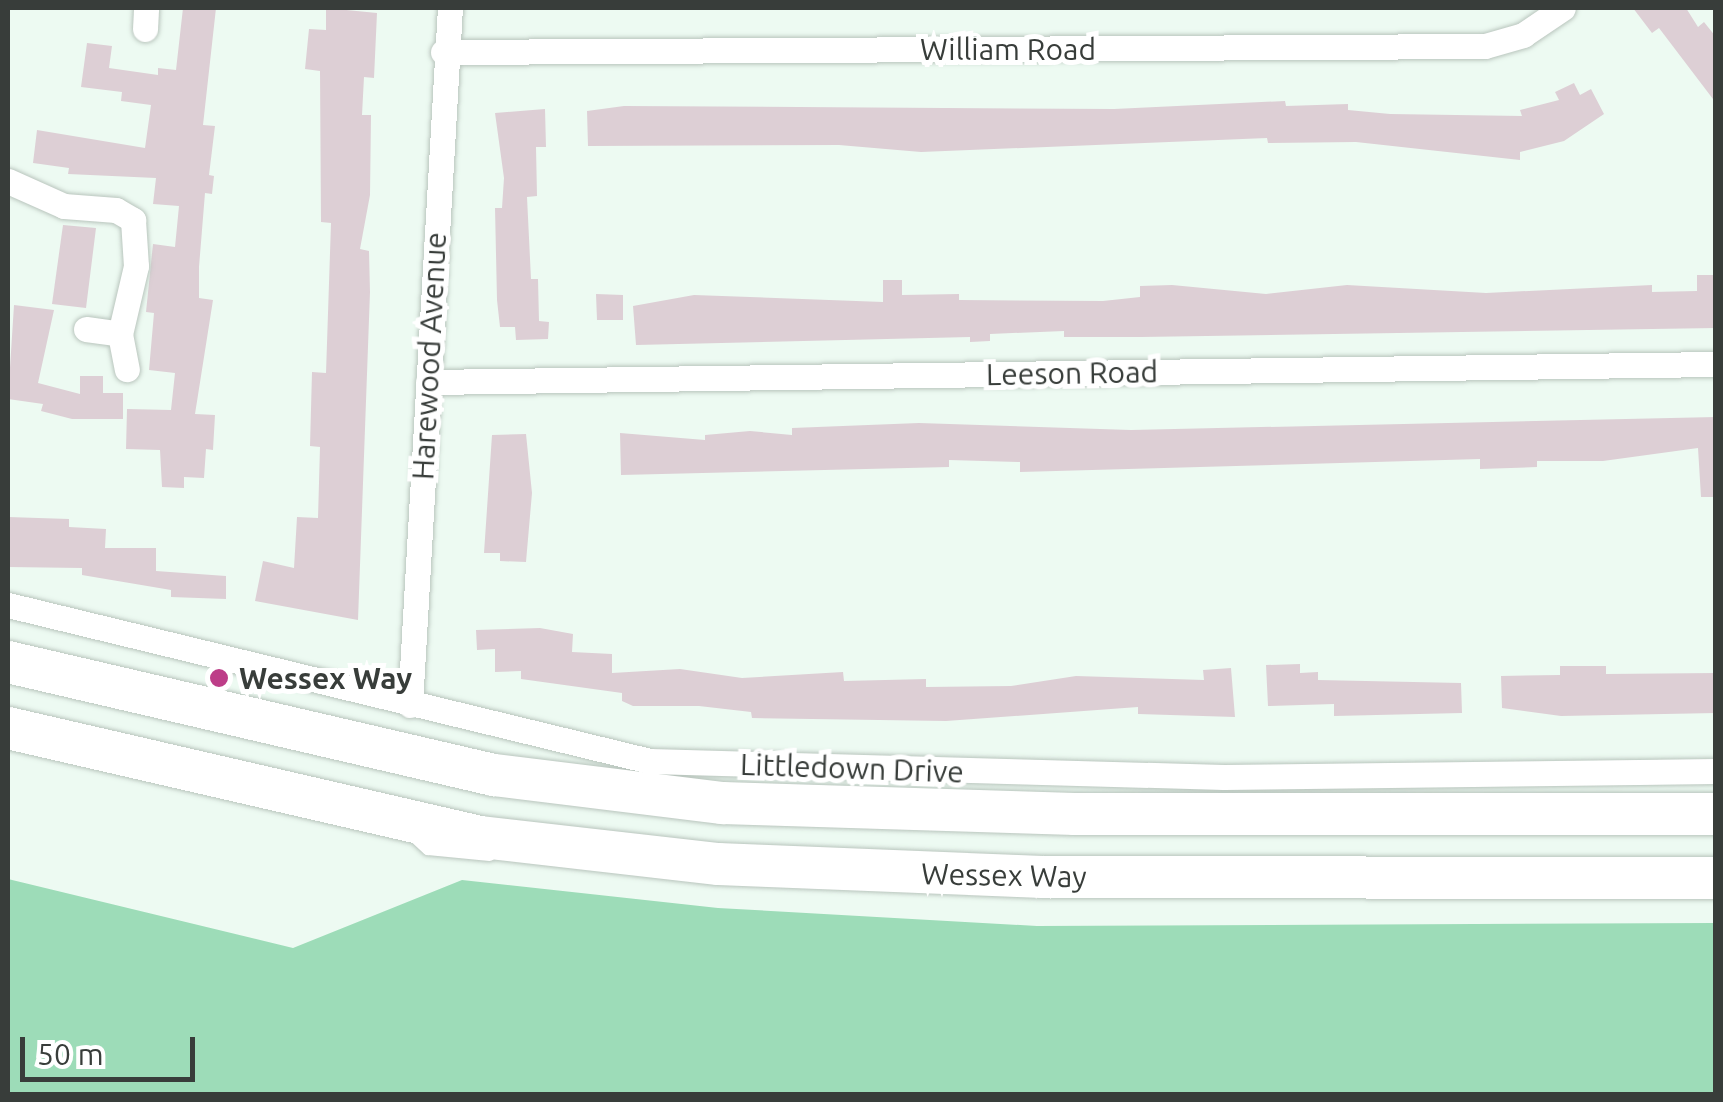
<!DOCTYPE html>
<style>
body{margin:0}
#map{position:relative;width:1723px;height:1102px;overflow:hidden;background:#edfaf2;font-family:Ubuntu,sans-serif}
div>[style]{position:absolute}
.green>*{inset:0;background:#9ddcb8}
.building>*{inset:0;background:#ddcfd5}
.roads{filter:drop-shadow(0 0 2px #b9c5bd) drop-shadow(0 0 2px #b9c5bd)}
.lane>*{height:12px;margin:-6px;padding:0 6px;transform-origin:6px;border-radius:6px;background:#fff}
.street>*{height:25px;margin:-12.5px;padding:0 12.5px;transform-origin:12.5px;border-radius:12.5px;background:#fff}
.highway>*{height:42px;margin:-21px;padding:0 21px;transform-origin:21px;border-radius:21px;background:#fff}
.dots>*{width:28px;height:28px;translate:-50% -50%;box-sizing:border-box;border:5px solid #fff;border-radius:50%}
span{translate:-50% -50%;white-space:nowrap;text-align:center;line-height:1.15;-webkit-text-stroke:10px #fff;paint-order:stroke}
.street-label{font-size:30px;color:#383d3a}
.poi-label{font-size:30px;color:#383d3a;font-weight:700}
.left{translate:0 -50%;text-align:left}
.frame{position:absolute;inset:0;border:10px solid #383d3a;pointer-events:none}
.scale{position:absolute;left:20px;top:1037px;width:175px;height:45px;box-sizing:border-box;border:5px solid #383d3a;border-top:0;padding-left:12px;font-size:30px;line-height:35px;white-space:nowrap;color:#383d3a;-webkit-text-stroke:8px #fff;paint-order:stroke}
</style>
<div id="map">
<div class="green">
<div style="clip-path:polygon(8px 879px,293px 948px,462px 880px,718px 908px,1037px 926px,1715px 923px,1715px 1094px,8px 1094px)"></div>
</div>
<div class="building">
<div style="clip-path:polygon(183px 8px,216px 8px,203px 125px,215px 126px,209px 175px,214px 176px,212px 194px,205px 193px,199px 267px,199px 298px,213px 300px,195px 414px,215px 415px,213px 450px,206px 449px,204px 478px,184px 477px,184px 488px,162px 487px,160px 450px,126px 449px,127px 409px,171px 410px,175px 373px,149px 370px,154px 313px,146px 312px,153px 244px,175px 247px,179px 206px,153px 204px,156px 178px,68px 174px,69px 168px,33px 163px,37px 130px,145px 148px,151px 105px,121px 101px,122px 92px,81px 87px,87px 43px,112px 46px,109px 68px,158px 75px,158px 68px,176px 70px)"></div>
<div style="clip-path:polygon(326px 8px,377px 13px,374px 78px,364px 77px,362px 115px,371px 115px,370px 195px,360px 249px,369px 251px,370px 292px,358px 620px,255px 601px,263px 561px,294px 568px,297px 517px,318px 518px,320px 447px,310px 446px,312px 372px,326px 373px,331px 223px,321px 222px,320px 71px,305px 69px,309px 29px,326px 30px)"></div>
<div style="clip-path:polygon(1633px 8px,1686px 8px,1698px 27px,1704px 22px,1716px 37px,1716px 103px,1659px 28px,1652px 33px)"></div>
<div style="clip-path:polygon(1574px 83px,1580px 95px,1591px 89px,1604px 114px,1564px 141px,1520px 152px,1520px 160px,1356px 142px,1268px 143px,1267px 138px,921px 152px,839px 145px,588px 146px,587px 111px,624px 106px,1114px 109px,1285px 101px,1286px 106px,1348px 104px,1348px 110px,1390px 114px,1522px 116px,1520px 110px,1559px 100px,1555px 92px)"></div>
<div style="clip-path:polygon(545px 109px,546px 147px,536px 147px,537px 196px,527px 197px,531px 279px,538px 279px,539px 321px,549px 322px,548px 339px,516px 340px,515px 327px,500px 327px,497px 300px,495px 208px,502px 208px,504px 178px,495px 113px)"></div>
<div style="clip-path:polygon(63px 225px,96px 228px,86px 308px,52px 304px)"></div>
<div style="clip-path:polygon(1697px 275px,1716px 275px,1716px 328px,1141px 337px,1064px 337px,1064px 331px,990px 334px,990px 341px,970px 342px,970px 337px,636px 345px,633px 306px,694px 295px,883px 302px,883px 280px,902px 280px,902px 295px,959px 294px,959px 300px,1103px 301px,1140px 297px,1140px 286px,1172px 285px,1266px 294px,1347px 285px,1486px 293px,1652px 285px,1652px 292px,1697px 291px)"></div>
<div style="clip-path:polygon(596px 294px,623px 295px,623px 320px,597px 320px)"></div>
<div style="clip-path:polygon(14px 305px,54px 310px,38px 383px,80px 394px,80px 376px,103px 376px,103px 393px,123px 393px,123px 419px,72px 419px,41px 411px,43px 404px,8px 399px)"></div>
<div style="clip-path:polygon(1716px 417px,1716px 497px,1701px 497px,1698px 448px,1603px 461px,1537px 461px,1537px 467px,1480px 469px,1480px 459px,1020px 472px,1020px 462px,949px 460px,949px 467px,621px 475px,620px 433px,705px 440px,705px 435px,750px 431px,792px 435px,792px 428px,919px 423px,1131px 430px)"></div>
<div style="clip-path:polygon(526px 434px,532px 493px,526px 562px,500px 561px,500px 553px,484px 553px,492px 435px)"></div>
<div style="clip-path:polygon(8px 517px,69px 519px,69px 527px,106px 529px,105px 548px,156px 548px,156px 571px,226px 576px,226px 599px,171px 597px,171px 590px,82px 575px,82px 568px,8px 567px)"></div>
<div style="clip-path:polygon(540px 628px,573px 634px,572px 652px,612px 654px,612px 673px,680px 669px,742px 678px,843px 672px,844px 681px,926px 679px,926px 687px,1011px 686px,1076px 676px,1204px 680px,1203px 670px,1231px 668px,1235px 717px,1138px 714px,1138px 707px,946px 721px,752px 718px,751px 712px,699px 706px,633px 706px,622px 701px,622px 693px,521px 679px,521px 671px,495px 672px,495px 649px,477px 650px,476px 630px)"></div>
<div style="clip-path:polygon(1300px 664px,1300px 673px,1318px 672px,1318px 680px,1461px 683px,1462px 713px,1334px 716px,1334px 704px,1268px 706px,1266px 665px)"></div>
<div style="clip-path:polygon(1560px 666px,1606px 666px,1606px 674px,1716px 673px,1716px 713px,1561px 716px,1502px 708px,1501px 676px,1560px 675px)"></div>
</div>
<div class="roads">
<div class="lane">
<div style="left:415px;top:837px;width:18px;rotate:43deg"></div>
<div style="left:428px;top:849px;width:62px;rotate:5.5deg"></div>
</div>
<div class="street">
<div style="left:145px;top:29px;width:21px;rotate:-87deg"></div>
<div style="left:443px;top:52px;width:1042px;rotate:-0.33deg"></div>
<div style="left:1485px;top:46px;width:40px;rotate:-16deg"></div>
<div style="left:1523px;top:35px;width:48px;rotate:-34deg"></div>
<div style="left:8px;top:181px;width:61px;rotate:24.1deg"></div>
<div style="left:64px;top:206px;width:52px;rotate:4.4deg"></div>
<div style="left:116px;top:210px;width:20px;rotate:30deg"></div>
<div style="left:133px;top:220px;width:46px;rotate:86.3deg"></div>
<div style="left:136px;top:266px;width:70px;rotate:103.2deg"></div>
<div style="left:120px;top:334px;width:36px;rotate:79deg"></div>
<div style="left:86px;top:329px;width:34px;rotate:8deg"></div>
<div style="left:428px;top:382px;width:1288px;rotate:-0.8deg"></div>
<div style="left:8px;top:605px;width:661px;rotate:13.66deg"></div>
<div style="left:650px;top:761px;width:574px;rotate:1.6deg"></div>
<div style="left:1224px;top:777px;width:492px;rotate:-0.7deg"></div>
<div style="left:410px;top:705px;width:698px;rotate:-86.72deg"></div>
</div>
<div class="highway">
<div style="left:8px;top:662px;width:499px;rotate:13.1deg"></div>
<div style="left:494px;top:775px;width:230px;rotate:7deg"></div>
<div style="left:722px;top:803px;width:353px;rotate:1.8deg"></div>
<div style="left:1075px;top:814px;width:641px"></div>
<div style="left:8px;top:728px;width:485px;rotate:13deg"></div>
<div style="left:481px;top:837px;width:239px;rotate:6.5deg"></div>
<div style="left:718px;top:864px;width:325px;rotate:2.3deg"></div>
<div style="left:1043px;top:877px;width:673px;rotate:0.09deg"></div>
</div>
</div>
<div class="dots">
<div style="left:219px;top:678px;background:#bd3d88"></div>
</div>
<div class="street-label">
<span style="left:1008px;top:49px">William Road</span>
<span style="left:429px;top:356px;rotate:-87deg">Harewood Avenue</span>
<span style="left:1072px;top:373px;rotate:-1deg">Leeson Road</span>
<span style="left:852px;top:768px;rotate:2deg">Littledown Drive</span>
<span style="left:1004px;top:875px;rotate:1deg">Wessex Way</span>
</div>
<div class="poi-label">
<span class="left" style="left:239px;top:678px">Wessex Way</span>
</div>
<div class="frame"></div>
<div class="scale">50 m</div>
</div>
